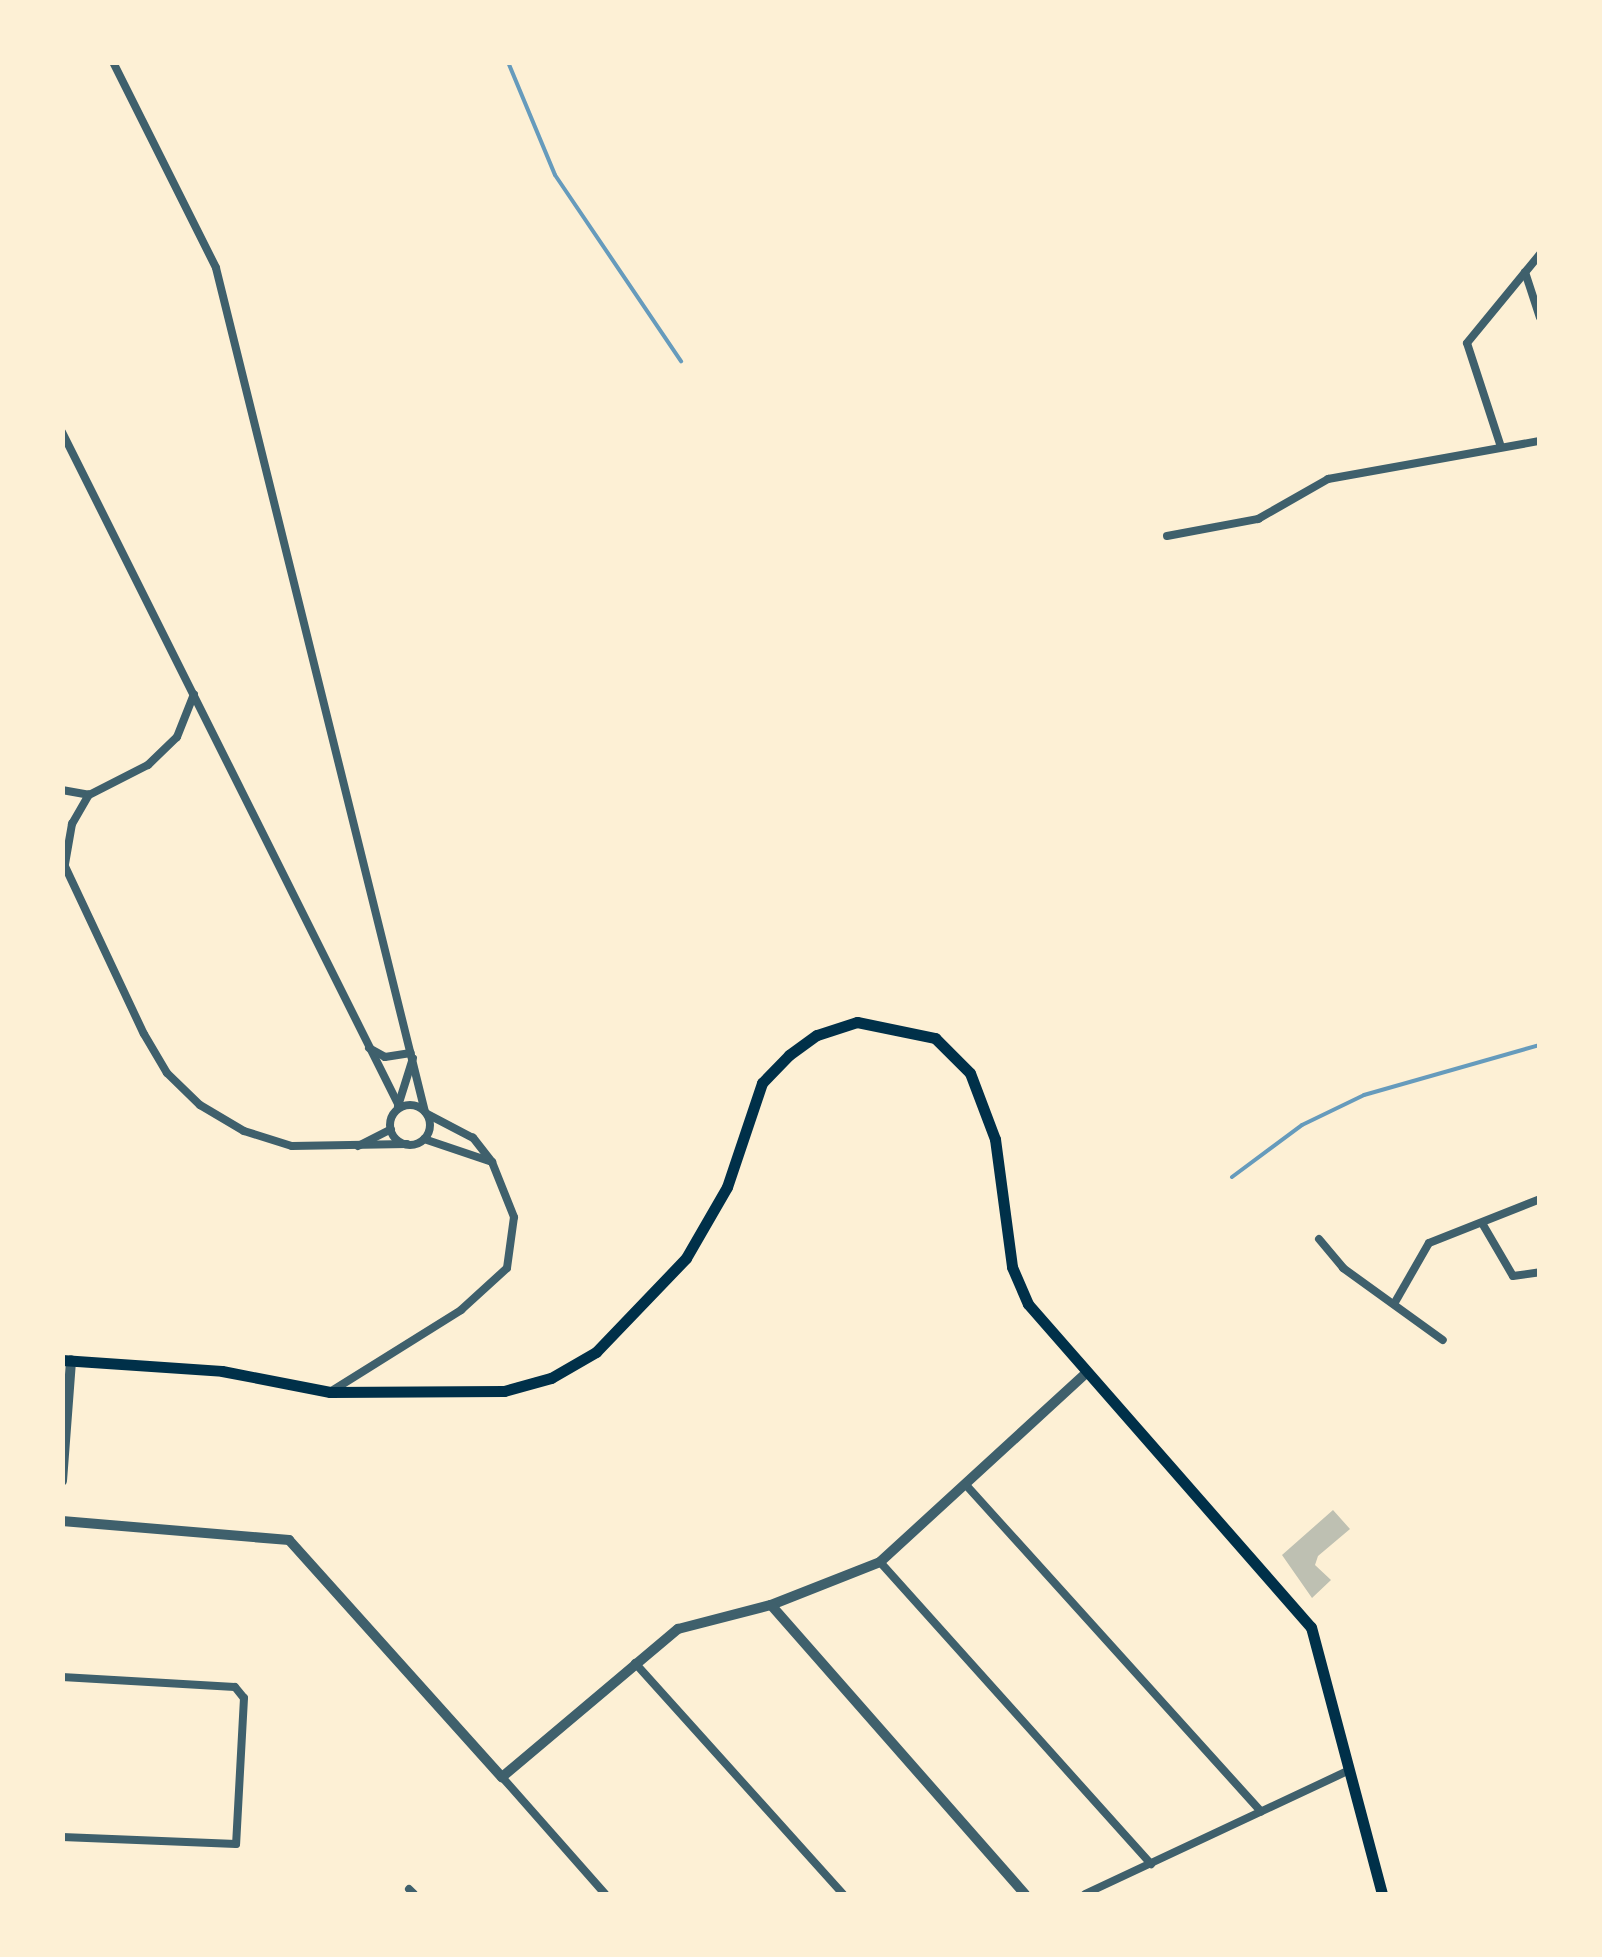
<!DOCTYPE html>
<style>
body{margin:0}
#map{position:relative;width:1602px;height:1957px;overflow:hidden;background:#fdf0d5;font-family:"Exo 2",sans-serif}
div>[style]{position:absolute}
.stream>*{height:4px;margin:-2px;padding:0 2px;transform-origin:2px;border-radius:2px;background:#669bbc}
.building>*{inset:0;background:#bec0b2}
.minor>*{height:8px;margin:-4px;padding:0 4px;transform-origin:4px;border-radius:4px;background:#3f606c}
.minor>.ring{margin:-4px;padding:0;box-sizing:content-box;background:none;border:8px solid #3f606c;border-radius:50%}
.tertiary>*{height:10px;margin:-5px;padding:0 5px;transform-origin:5px;border-radius:5px;background:#3f606c}
.secondary>*{height:11px;margin:-5.5px;padding:0 5.5px;transform-origin:5.5px;border-radius:5.5px;background:#003049}
span{translate:-50% -50%;white-space:nowrap;text-align:center;line-height:1.15;-webkit-text-stroke:10px #fdf0d5;paint-order:stroke}
.frame{position:absolute;inset:0;border:65px solid #fdf0d5;pointer-events:none}
</style>
<div id="map">
<div class="stream">
<div style="left:508px;top:62px;width:122px;rotate:67.4deg"></div>
<div style="left:555px;top:175px;width:225px;rotate:55.9deg"></div>
<div style="left:1232px;top:1177px;width:87px;rotate:-36.6deg"></div>
<div style="left:1302px;top:1125px;width:69px;rotate:-25.8deg"></div>
<div style="left:1364px;top:1095px;width:183px;rotate:-15.9deg"></div>
</div>
<div class="building">
<div style="clip-path:polygon(1333px 1510px,1350px 1529px,1318px 1556px,1315px 1565px,1331px 1580px,1312px 1598px,1282px 1555px)"></div>
</div>
<div class="minor">
<div style="left:113px;top:62px;width:230px;rotate:63.4deg"></div>
<div style="left:216px;top:268px;width:869px;rotate:76.09deg"></div>
<div style="left:1525px;top:272px;width:48px;rotate:71.9deg"></div>
<div style="left:62px;top:432px;width:751px;rotate:63.43deg"></div>
<div style="left:1501px;top:447px;width:109px;rotate:-108.1deg"></div>
<div style="left:1467px;top:343px;width:115px;rotate:-50.6deg"></div>
<div style="left:1167px;top:536px;width:93px;rotate:-10.6deg"></div>
<div style="left:1258px;top:519px;width:81px;rotate:-29.7deg"></div>
<div style="left:1328px;top:479px;width:215px;rotate:-10.2deg"></div>
<div style="left:62px;top:790px;width:27px;rotate:10deg"></div>
<div style="left:89px;top:795px;width:66px;rotate:-27deg"></div>
<div style="left:148px;top:765px;width:40px;rotate:-44deg"></div>
<div style="left:177px;top:737px;width:46px;rotate:-68.4deg"></div>
<div style="left:62px;top:860px;width:192px;rotate:64.8deg"></div>
<div style="left:144px;top:1034px;width:45px;rotate:59.5deg"></div>
<div style="left:167px;top:1073px;width:46px;rotate:44.1deg"></div>
<div style="left:200px;top:1105px;width:51px;rotate:30.6deg"></div>
<div style="left:244px;top:1131px;width:50px;rotate:17.4deg"></div>
<div style="left:292px;top:1146px;width:115px;rotate:-1deg"></div>
<div style="left:65px;top:864px;width:41px;rotate:-80.1deg"></div>
<div style="left:72px;top:824px;width:34px;rotate:-60deg"></div>
<div style="left:369px;top:1048px;width:18px;rotate:29deg"></div>
<div style="left:385px;top:1057px;width:26px;rotate:-9deg"></div>
<div class="ring" style="left:390px;top:1105px;width:32px;height:32px"></div>
<div style="left:398px;top:1106px;width:50px;rotate:-72.6deg"></div>
<div style="left:424px;top:1139px;width:72px;rotate:18.7deg"></div>
<div style="left:358px;top:1146px;width:37px;rotate:-27deg"></div>
<div style="left:1482px;top:1223px;width:61px;rotate:59.7deg"></div>
<div style="left:1513px;top:1276px;width:27px;rotate:-8deg"></div>
<div style="left:1319px;top:1239px;width:38px;rotate:50deg"></div>
<div style="left:1343px;top:1268px;width:123px;rotate:35.8deg"></div>
<div style="left:1394px;top:1304px;width:70px;rotate:-60.2deg"></div>
<div style="left:1429px;top:1243px;width:119px;rotate:-21.6deg"></div>
<div style="left:330px;top:1392px;width:155px;rotate:-32deg"></div>
<div style="left:461px;top:1310px;width:62px;rotate:-42.4deg"></div>
<div style="left:507px;top:1268px;width:51px;rotate:-82.2deg"></div>
<div style="left:514px;top:1217px;width:59px;rotate:-111.8deg"></div>
<div style="left:492px;top:1162px;width:31px;rotate:-128deg"></div>
<div style="left:473px;top:1138px;width:52px;rotate:-152.4deg"></div>
<div style="left:966px;top:1485px;width:440px;rotate:47.9deg"></div>
<div style="left:880px;top:1562px;width:406px;rotate:48.1deg"></div>
<div style="left:635px;top:1663px;width:311px;rotate:48deg"></div>
<div style="left:62px;top:1677px;width:173px;rotate:3.3deg"></div>
<div style="left:235px;top:1687px;width:14px;rotate:51deg"></div>
<div style="left:244px;top:1698px;width:146px;rotate:93.1deg"></div>
<div style="left:236px;top:1844px;width:174px;rotate:-177.7deg"></div>
<div style="left:502px;top:1777px;width:156px;rotate:48.6deg"></div>
<div style="left:409px;top:1889px;width:7px;rotate:45deg"></div>
<div style="left:1085px;top:1894px;width:290px;rotate:-25.1deg"></div>
</div>
<div class="tertiary">
<div style="left:62px;top:1481px;width:121px;rotate:-85.7deg"></div>
<div style="left:62px;top:1521px;width:228px;rotate:4.8deg"></div>
<div style="left:289px;top:1540px;width:319px;rotate:48.1deg"></div>
<div style="left:502px;top:1777px;width:230px;rotate:-40.1deg"></div>
<div style="left:678px;top:1629px;width:96px;rotate:-14.5deg"></div>
<div style="left:771px;top:1605px;width:117px;rotate:-21.5deg"></div>
<div style="left:880px;top:1562px;width:278px;rotate:-42.5deg"></div>
<div style="left:771px;top:1605px;width:385px;rotate:48.7deg"></div>
</div>
<div class="secondary">
<div style="left:62px;top:1360px;width:160px;rotate:3.9deg"></div>
<div style="left:222px;top:1371px;width:110px;rotate:11deg"></div>
<div style="left:330px;top:1392px;width:174px;rotate:-0.3deg"></div>
<div style="left:504px;top:1391px;width:49px;rotate:-15.5deg"></div>
<div style="left:551px;top:1378px;width:52px;rotate:-30deg"></div>
<div style="left:596px;top:1352px;width:130px;rotate:-46.2deg"></div>
<div style="left:686px;top:1258px;width:82px;rotate:-60deg"></div>
<div style="left:727px;top:1187px;width:110px;rotate:-71.4deg"></div>
<div style="left:762px;top:1083px;width:39px;rotate:-46deg"></div>
<div style="left:789px;top:1055px;width:34px;rotate:-36deg"></div>
<div style="left:817px;top:1035px;width:42px;rotate:-18deg"></div>
<div style="left:857px;top:1022px;width:80px;rotate:11.6deg"></div>
<div style="left:935px;top:1038px;width:49px;rotate:45deg"></div>
<div style="left:970px;top:1073px;width:71px;rotate:69.3deg"></div>
<div style="left:995px;top:1139px;width:129px;rotate:82.4deg"></div>
<div style="left:1012px;top:1267px;width:40px;rotate:66.6deg"></div>
<div style="left:1028px;top:1304px;width:429px;rotate:48.8deg"></div>
<div style="left:1311px;top:1627px;width:276px;rotate:75.1deg"></div>
</div>
<div class="frame"></div>
</div>
